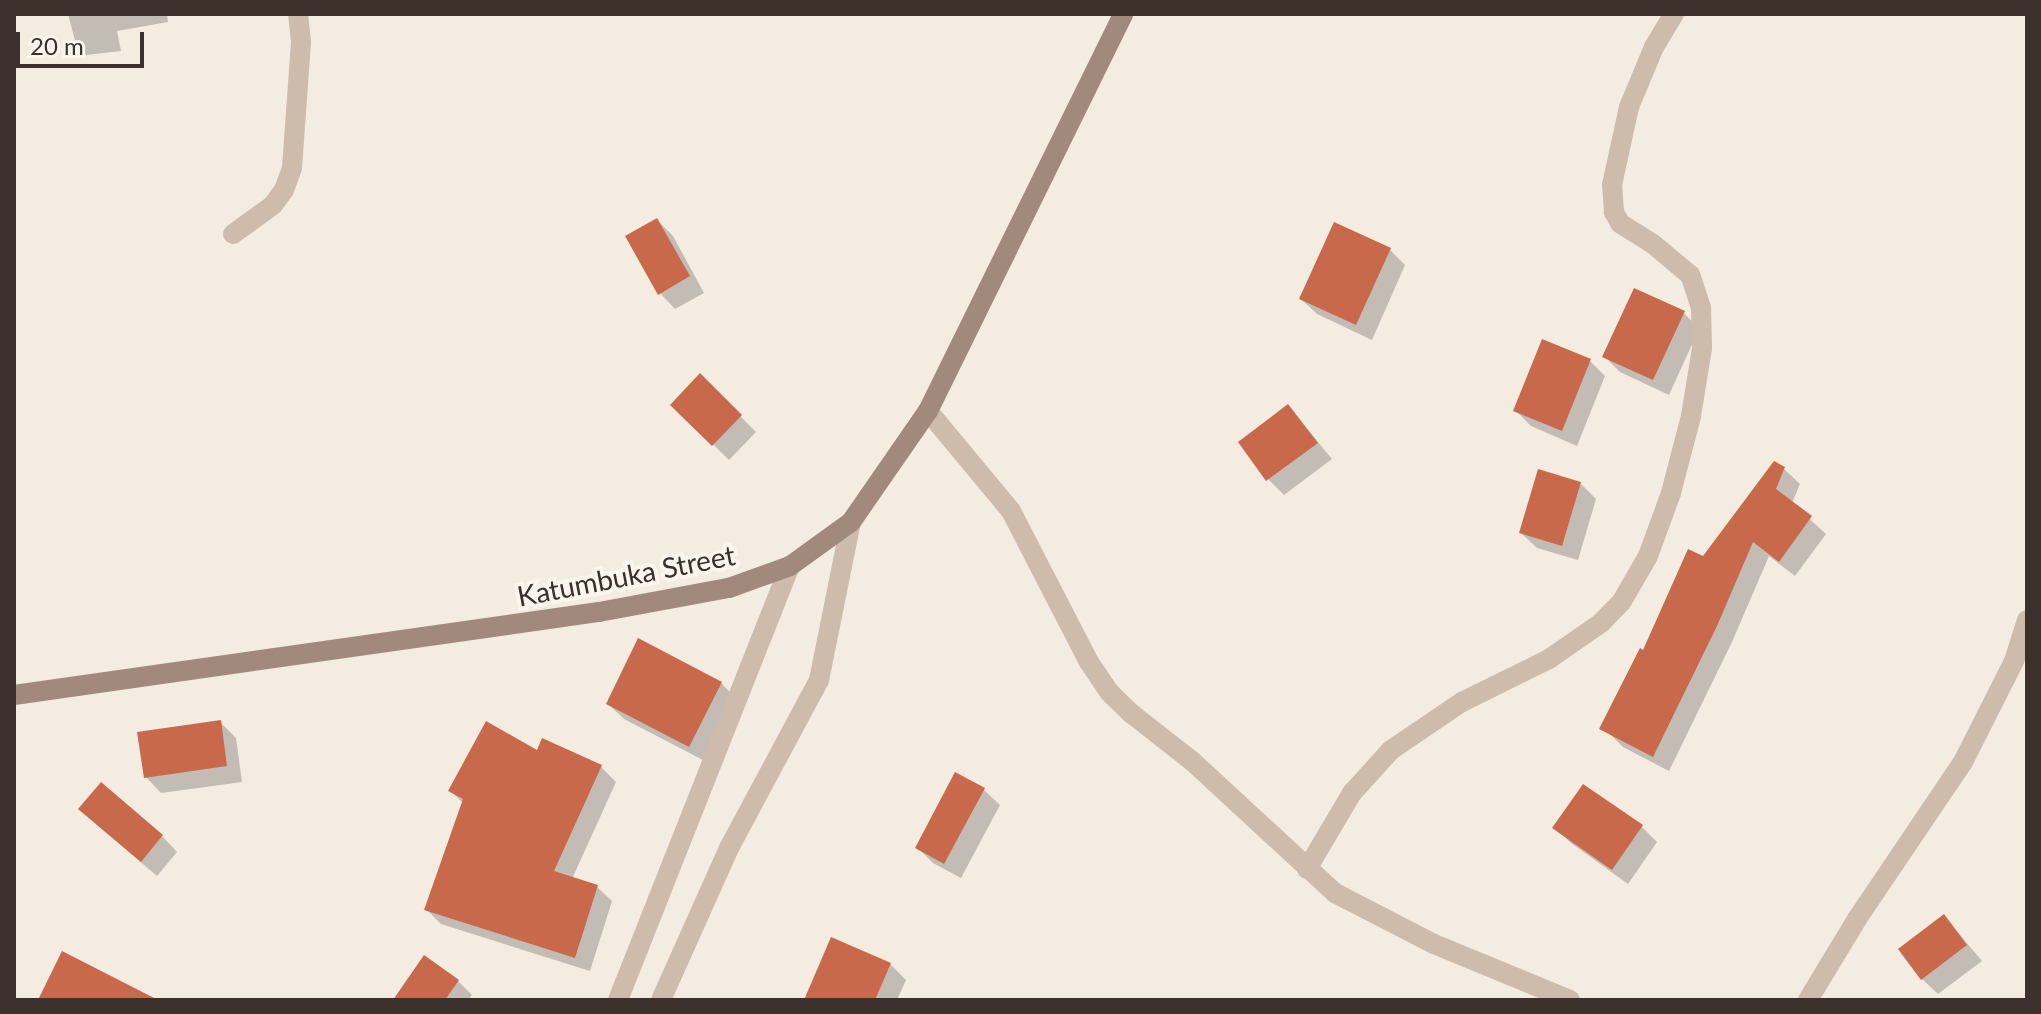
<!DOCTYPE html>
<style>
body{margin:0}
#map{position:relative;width:2041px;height:1014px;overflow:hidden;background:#f4ebe1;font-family:Lato,sans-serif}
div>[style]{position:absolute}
.shadow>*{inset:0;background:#0003}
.building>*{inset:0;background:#c8694b}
.lane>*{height:20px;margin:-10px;padding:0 10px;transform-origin:10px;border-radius:10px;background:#cdbbac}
.street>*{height:20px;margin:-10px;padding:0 10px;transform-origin:10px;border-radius:10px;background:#cdbbac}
.secondary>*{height:20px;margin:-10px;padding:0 10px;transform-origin:10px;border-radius:10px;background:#a18a7d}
span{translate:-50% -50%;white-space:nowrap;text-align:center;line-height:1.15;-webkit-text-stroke:8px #fbf5ee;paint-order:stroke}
.street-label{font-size:28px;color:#3b302b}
.frame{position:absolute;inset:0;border:16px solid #3b302b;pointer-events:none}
.scale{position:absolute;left:16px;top:32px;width:128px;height:36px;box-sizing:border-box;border:4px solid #3b302b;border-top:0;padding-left:10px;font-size:24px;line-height:28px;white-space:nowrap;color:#3b302b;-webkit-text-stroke:6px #fbf5ee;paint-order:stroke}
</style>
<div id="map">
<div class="shadow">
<div style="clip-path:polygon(68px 14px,167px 14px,168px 22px,117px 31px,121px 51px,86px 55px,76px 44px)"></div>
<div style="clip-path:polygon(657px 220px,673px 236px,704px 293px,675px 309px,660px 293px)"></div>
<div style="clip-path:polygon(1390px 250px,1405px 265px,1372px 340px,1317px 314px,1301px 299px)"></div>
<div style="clip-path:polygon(1684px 313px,1699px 329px,1669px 395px,1620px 372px,1604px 356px)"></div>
<div style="clip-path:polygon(1590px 361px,1605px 376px,1577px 446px,1531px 426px,1515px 410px)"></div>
<div style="clip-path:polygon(700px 376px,756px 432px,729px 460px,673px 405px)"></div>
<div style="clip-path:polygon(1288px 406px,1332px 459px,1284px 495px,1268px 479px)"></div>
<div style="clip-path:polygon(1784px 469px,1800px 484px,1792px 503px,1826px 534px,1795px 576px,1769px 556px,1732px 642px,1669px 771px,1623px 747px,1607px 731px,1644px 653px,1703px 558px)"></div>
<div style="clip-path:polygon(1580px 483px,1596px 499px,1578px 560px,1537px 548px,1521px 533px)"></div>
<div style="clip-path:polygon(721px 683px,737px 699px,705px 761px,624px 719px,608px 704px)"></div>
<div style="clip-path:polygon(220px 722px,236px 738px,242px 782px,161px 793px,146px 777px)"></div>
<div style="clip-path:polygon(538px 753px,601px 767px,616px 782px,572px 879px,597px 887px,612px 901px,590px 971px,441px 924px,426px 909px,464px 804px,450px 790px)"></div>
<div style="clip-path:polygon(956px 775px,984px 790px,1000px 805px,961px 878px,933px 863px,918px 848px)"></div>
<div style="clip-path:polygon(96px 824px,162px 836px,177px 852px,157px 876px)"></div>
<div style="clip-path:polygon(1641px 826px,1657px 842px,1628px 884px,1571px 843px,1555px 828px)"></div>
<div style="clip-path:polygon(1944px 916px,1982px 961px,1938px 994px,1922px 979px)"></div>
<div style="clip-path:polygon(890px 964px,906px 980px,897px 1000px,806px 1000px)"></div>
<div style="clip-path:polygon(458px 981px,472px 995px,468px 1000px,395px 1000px)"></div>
</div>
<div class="building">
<div style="clip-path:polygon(657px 218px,690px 276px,658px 295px,625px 236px)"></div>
<div style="clip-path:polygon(1334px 222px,1391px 248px,1356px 325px,1299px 299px)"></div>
<div style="clip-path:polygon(1634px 288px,1685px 311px,1653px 380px,1602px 357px)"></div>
<div style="clip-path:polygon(1542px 339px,1591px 359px,1562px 431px,1513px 411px)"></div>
<div style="clip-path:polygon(700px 373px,742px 415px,712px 446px,670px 405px)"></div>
<div style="clip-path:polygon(1288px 404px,1318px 443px,1266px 481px,1238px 442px)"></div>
<div style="clip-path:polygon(1774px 461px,1785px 467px,1776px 489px,1812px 516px,1779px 562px,1753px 542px,1717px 626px,1653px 757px,1599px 729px,1640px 648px,1643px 650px,1688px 549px,1703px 556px)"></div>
<div style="clip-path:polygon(1538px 469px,1581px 482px,1562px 546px,1519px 533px)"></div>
<div style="clip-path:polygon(638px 638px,722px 682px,689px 747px,606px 704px)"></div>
<div style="clip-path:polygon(221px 720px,227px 766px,144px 778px,137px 732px)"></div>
<div style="clip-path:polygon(486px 721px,537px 750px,542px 738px,602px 765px,554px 871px,598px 885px,575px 958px,424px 910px,463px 799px,448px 791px)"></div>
<div style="clip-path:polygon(955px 772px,985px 788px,944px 864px,915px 848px)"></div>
<div style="clip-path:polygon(101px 782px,163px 835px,141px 862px,78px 809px)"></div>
<div style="clip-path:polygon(1583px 784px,1643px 825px,1612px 870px,1552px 828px)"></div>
<div style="clip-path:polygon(1944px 914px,1967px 945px,1921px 980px,1898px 949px)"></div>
<div style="clip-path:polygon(831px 937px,891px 963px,875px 1000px,804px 1000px)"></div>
<div style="clip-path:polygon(62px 951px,158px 1000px,38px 1000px)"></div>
<div style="clip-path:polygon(424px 955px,459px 980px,445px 1000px,393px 1000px)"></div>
</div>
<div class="lane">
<div style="left:928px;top:411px;width:130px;rotate:50.3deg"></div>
<div style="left:1011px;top:511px;width:170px;rotate:62.7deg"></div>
<div style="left:1089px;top:662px;width:36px;rotate:56deg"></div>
<div style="left:1109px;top:692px;width:32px;rotate:44deg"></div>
<div style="left:1132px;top:714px;width:76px;rotate:38.1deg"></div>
<div style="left:1192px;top:761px;width:195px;rotate:42.7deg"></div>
<div style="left:1335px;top:893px;width:111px;rotate:27.3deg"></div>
<div style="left:1434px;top:944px;width:147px;rotate:22.4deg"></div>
</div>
<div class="street">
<div style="left:233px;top:234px;width:49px;rotate:-35.9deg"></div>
<div style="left:273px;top:205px;width:19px;rotate:-54deg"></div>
<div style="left:284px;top:190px;width:23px;rotate:-70deg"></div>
<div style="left:292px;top:168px;width:126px;rotate:-85.9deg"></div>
<div style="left:301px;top:42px;width:28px;rotate:-96deg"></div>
<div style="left:1307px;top:869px;width:88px;rotate:-59.4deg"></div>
<div style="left:1352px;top:793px;width:58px;rotate:-47.8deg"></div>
<div style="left:1391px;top:750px;width:86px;rotate:-34.1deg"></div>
<div style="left:1462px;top:702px;width:97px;rotate:-26.3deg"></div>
<div style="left:1549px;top:659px;width:63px;rotate:-34.7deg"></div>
<div style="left:1601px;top:623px;width:30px;rotate:-46deg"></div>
<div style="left:1622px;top:601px;width:52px;rotate:-60deg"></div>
<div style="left:1648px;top:556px;width:67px;rotate:-69.9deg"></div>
<div style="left:1671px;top:493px;width:80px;rotate:-75.4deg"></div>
<div style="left:1691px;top:416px;width:69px;rotate:-80.8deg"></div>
<div style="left:1702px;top:348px;width:40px;rotate:-91.4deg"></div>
<div style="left:1701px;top:308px;width:35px;rotate:-108deg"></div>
<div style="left:1690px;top:275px;width:48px;rotate:-140deg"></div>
<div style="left:1653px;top:244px;width:39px;rotate:-148deg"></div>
<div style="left:1620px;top:223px;width:13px;rotate:-119deg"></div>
<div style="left:1614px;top:212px;width:27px;rotate:-94deg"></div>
<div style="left:1612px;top:185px;width:80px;rotate:-77.7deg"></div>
<div style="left:1629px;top:107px;width:65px;rotate:-67.4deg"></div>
<div style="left:1654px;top:47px;width:39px;rotate:-59deg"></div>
<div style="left:618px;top:1000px;width:467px;rotate:-68.4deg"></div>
<div style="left:661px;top:1000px;width:167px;rotate:-65.9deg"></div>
<div style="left:729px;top:848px;width:191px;rotate:-61.8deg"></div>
<div style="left:819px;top:680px;width:161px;rotate:-78.6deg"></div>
<div style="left:1808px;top:1000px;width:95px;rotate:-58.8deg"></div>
<div style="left:1857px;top:919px;width:189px;rotate:-56deg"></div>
<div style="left:1963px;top:762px;width:113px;rotate:-63.2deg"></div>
<div style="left:2014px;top:661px;width:43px;rotate:-72.4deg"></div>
</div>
<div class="secondary">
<div style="left:14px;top:695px;width:591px;rotate:-8.08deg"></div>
<div style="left:599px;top:612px;width:132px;rotate:-10.5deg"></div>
<div style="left:729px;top:588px;width:65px;rotate:-19.8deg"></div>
<div style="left:790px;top:566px;width:75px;rotate:-35.8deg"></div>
<div style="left:851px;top:522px;width:135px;rotate:-55.3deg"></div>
<div style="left:928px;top:411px;width:442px;rotate:-63.8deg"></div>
</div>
<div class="street-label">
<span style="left:626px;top:575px;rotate:-11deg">Katumbuka Street</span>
</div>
<div class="frame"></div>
<div class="scale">20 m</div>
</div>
